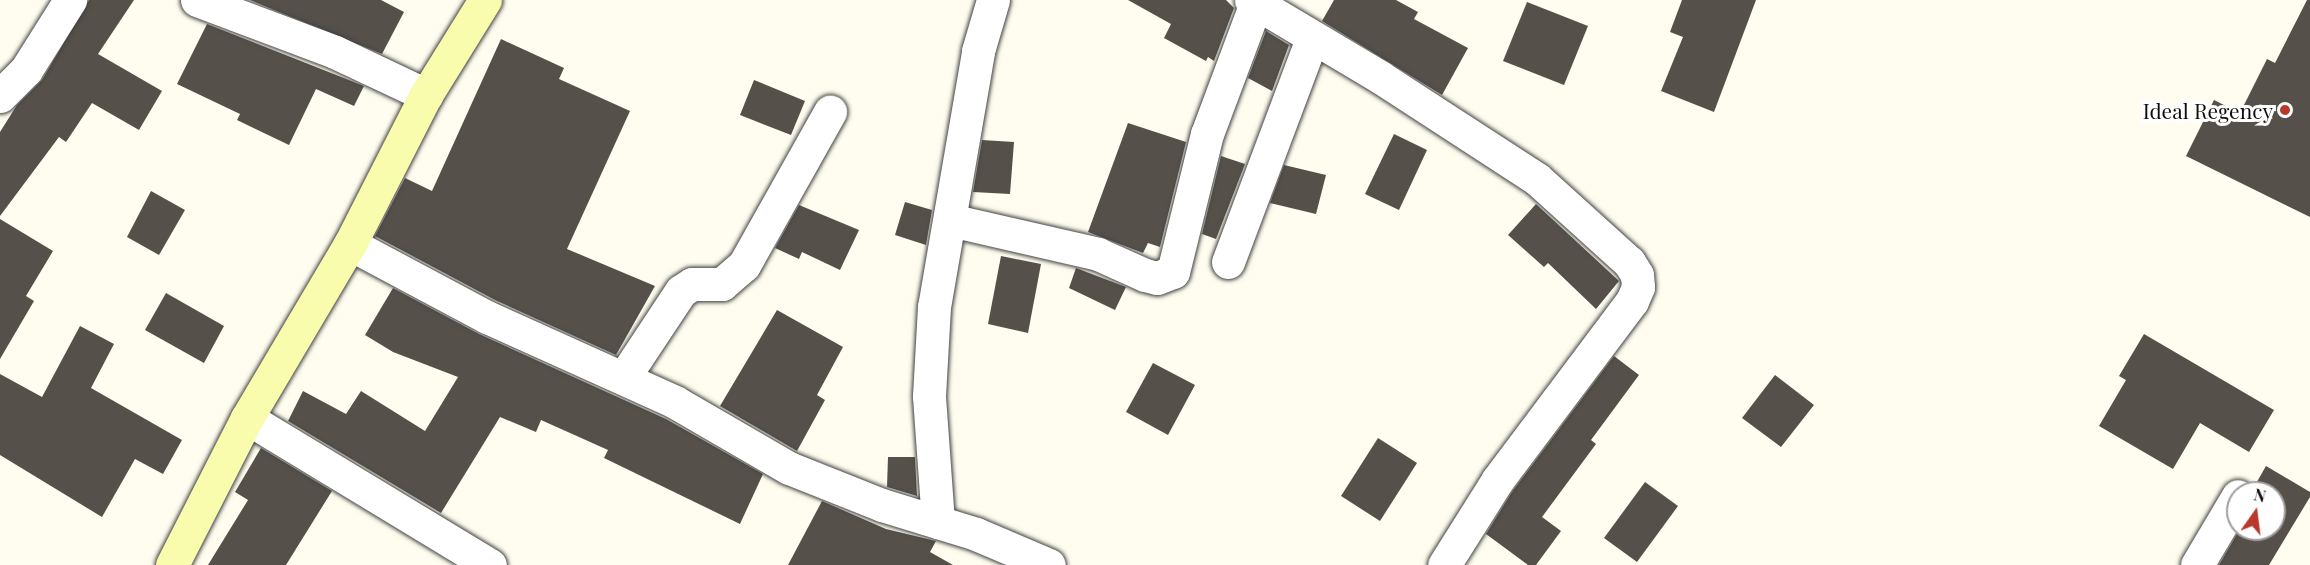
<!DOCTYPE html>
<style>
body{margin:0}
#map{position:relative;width:2310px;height:565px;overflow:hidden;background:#fefdef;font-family:"Playfair Display",serif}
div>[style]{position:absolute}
.building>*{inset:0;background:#56504a}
.roads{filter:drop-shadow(0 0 2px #414141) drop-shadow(0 0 2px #414141)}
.minor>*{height:33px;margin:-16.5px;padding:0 16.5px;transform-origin:16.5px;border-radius:16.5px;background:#fff}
.secondary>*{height:33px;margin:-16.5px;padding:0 16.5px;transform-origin:16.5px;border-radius:16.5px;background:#fafcad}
.dots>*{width:16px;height:16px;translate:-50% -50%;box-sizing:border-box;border:3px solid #fff;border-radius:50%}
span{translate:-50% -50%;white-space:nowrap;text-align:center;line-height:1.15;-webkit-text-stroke:6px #fff;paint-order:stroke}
.poi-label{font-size:21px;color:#0e0e0e}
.right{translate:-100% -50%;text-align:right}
.north{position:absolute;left:2226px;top:481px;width:60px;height:60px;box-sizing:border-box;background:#fff;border:2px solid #9f9f9f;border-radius:50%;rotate:14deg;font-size:16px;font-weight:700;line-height:24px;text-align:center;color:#0e0e0e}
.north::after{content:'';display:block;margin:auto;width:21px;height:27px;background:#b9372b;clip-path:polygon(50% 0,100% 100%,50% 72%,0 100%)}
</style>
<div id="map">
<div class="building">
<div style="clip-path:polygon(89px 0,134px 0,98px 54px,162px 91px,139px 130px,92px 103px,66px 142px,59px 137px,0 216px,0 132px,17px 105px,42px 80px)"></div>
<div style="clip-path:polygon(250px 0,381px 0,404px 12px,382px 54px)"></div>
<div style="clip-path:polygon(1128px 0,1226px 0,1234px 8px,1214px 61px,1208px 57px,1206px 61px,1164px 38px,1171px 24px)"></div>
<div style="clip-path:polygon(1334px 0,1396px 0,1418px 12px,1414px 19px,1468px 48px,1442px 95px,1322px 21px)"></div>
<div style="clip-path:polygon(1682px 0,1756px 0,1714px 112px,1661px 91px,1683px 37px,1670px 32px)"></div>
<div style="clip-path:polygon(2307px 0,2310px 0,2310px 217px,2186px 156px,2214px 100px,2240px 113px,2267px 59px,2275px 63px)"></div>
<div style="clip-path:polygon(1527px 2px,1588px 26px,1564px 85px,1503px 61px)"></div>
<div style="clip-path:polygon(207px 24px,364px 86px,354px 106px,316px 89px,289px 145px,237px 120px,240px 114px,177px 84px)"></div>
<div style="clip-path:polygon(1266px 31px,1289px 45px,1272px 91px,1248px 78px)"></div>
<div style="clip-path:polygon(501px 39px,564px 68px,559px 79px,630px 111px,567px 249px,655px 286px,616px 355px,495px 300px,375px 236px,405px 178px,432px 191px)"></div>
<div style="clip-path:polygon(754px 80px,805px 101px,791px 135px,740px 115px)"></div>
<div style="clip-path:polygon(1128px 123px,1186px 142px,1160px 247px,1148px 243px,1143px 253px,1088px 232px)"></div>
<div style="clip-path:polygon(1394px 134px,1427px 150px,1399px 210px,1365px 194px)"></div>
<div style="clip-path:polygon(982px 140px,1014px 142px,1010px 194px,973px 192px)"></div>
<div style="clip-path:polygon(1221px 156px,1245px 164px,1216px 239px,1202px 234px)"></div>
<div style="clip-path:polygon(1284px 165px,1326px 175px,1316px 214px,1270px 203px)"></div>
<div style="clip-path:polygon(151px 191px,185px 210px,159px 255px,127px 237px)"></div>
<div style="clip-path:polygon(905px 202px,932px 210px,926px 245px,895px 235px)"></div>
<div style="clip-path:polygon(1536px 204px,1619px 281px,1596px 309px,1548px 263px,1544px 267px,1508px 235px)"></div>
<div style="clip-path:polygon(799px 205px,859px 230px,840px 270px,802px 252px,799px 259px,775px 248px)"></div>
<div style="clip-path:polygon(0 219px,53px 251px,26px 296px,34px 301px,0 359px)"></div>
<div style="clip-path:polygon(1001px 256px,1041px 264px,1028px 333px,988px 324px)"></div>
<div style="clip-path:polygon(1076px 268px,1126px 287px,1115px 310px,1069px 288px)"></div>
<div style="clip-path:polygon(393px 288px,479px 334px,666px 419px,763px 474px,740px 524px,604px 458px,608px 450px,541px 420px,536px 432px,500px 417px,441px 513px,288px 421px,303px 391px,346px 414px,361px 391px,425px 431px,458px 377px,393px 352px,365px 335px)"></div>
<div style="clip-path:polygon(166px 293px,224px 326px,204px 363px,145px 330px)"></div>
<div style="clip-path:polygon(777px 310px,843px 347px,817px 395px,825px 400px,797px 451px,720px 406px)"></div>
<div style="clip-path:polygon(80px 326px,114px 344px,91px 388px,182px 440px,163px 474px,135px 459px,102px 517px,0 455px,0 374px,42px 397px)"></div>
<div style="clip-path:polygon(2144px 334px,2274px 410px,2249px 452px,2200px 423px,2173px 469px,2099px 426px,2126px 380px,2119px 376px)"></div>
<div style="clip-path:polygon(1614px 356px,1639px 375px,1591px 440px,1596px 444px,1542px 517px,1561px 531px,1536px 565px,1528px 565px,1486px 534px,1512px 492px)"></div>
<div style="clip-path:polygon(1153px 363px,1195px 385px,1168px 435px,1126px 412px)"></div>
<div style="clip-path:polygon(1775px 375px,1814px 405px,1781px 447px,1742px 418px)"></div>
<div style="clip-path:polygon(1378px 438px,1417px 463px,1380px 521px,1341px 496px)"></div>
<div style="clip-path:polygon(261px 448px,332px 491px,286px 565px,208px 565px,248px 500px,235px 492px)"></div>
<div style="clip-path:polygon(888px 457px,915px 457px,917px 496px,887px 487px)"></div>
<div style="clip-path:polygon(2266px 466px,2310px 492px,2310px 497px,2269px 565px,2219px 565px,2240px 529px,2274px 529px,2274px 493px,2256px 493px,2254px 487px)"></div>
<div style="clip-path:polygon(1645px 482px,1678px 506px,1637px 562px,1604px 538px)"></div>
<div style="clip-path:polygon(822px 501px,886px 529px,936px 541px,930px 552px,953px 565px,788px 565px)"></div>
</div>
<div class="roads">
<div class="minor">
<div style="left:197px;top:0;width:147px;rotate:20.6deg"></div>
<div style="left:335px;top:52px;width:101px;rotate:25.3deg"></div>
<div style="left:1251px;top:0;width:150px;rotate:30.8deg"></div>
<div style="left:1380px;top:77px;width:187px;rotate:33deg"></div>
<div style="left:1537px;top:179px;width:124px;rotate:42.1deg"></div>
<div style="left:1629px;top:262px;width:15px;rotate:58deg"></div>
<div style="left:1637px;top:275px;width:12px;rotate:85deg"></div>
<div style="left:1638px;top:287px;width:15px;rotate:113deg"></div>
<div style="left:1632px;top:301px;width:225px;rotate:126.9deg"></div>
<div style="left:1497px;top:481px;width:99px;rotate:122.2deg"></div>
<div style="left:0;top:96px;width:37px;rotate:-45deg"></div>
<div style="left:26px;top:70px;width:83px;rotate:-57.8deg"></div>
<div style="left:950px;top:220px;width:152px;rotate:12.9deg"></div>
<div style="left:1098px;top:254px;width:51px;rotate:24.1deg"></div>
<div style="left:1145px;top:275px;width:12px;rotate:14deg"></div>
<div style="left:1157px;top:278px;width:17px;rotate:-21deg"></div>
<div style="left:1173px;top:272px;width:142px;rotate:-76.2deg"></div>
<div style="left:1207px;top:134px;width:140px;rotate:-69.5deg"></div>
<div style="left:350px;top:244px;width:155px;rotate:28.1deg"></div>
<div style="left:487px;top:317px;width:206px;rotate:24.3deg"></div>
<div style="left:675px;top:402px;width:132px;rotate:30.1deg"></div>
<div style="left:789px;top:468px;width:100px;rotate:21.7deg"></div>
<div style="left:882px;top:505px;width:98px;rotate:17.1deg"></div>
<div style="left:976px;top:534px;width:79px;rotate:23deg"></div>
<div style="left:1228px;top:262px;width:239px;rotate:-69.4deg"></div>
<div style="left:624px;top:377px;width:103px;rotate:-56.5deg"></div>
<div style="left:681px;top:291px;width:13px;rotate:-32deg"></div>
<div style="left:692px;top:284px;width:30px"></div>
<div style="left:722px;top:284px;width:29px;rotate:-41deg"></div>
<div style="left:744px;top:265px;width:176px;rotate:-60.7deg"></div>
<div style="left:247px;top:418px;width:284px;rotate:31.2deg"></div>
<div style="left:938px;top:522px;width:126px;rotate:-94.1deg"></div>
<div style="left:929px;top:396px;width:89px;rotate:-86.8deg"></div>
<div style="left:934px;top:307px;width:260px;rotate:-80.2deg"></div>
<div style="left:978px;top:51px;width:53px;rotate:-73.6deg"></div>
<div style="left:2197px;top:565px;width:80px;rotate:-59.3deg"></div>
</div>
<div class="secondary">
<div style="left:172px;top:565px;width:165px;rotate:-63deg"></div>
<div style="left:247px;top:418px;width:202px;rotate:-59.4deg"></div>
<div style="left:350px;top:244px;width:167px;rotate:-63deg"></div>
<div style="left:426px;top:95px;width:112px;rotate:-58.2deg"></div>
</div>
</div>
<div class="dots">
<div style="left:2285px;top:110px;background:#b9372b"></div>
</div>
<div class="poi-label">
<span class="right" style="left:2273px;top:110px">Ideal Regency</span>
</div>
<div class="north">N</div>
</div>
